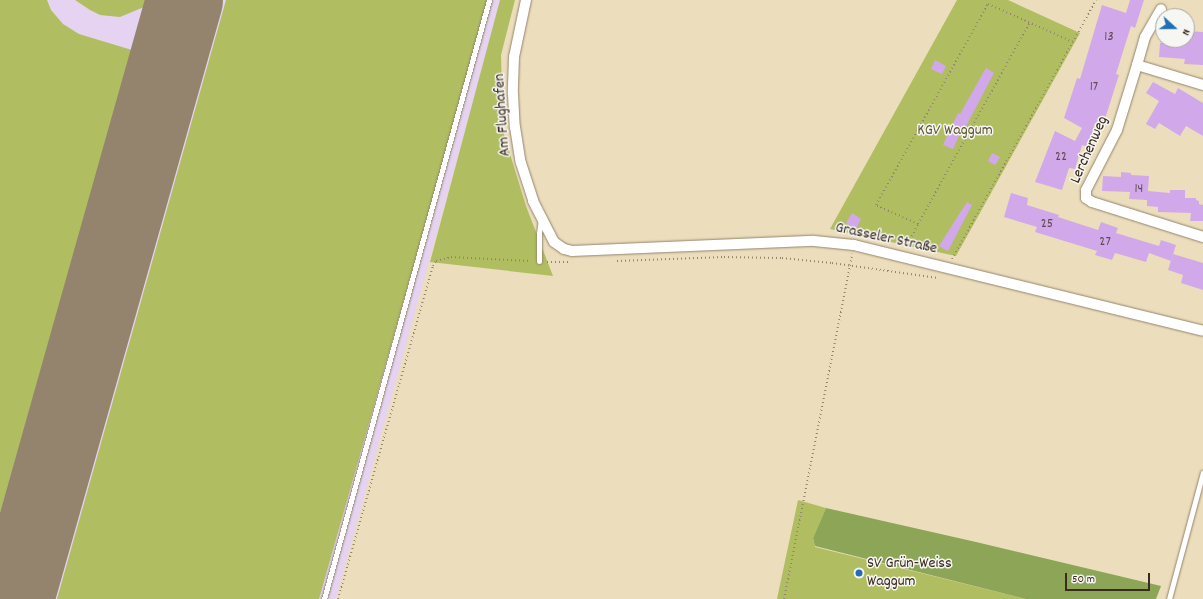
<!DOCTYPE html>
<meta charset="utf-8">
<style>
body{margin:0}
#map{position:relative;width:1203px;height:599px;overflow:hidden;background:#ecdebc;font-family:Dekko,sans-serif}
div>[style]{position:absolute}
.built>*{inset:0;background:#e5d3f1}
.green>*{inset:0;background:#b0be61}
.forest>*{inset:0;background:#8ca557}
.runway>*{height:77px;margin:-38.5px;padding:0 38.5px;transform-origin:38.5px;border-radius:38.5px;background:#94846d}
.building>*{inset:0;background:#d1a9ea}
.path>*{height:2px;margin-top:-1px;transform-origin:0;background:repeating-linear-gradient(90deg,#94846d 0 1px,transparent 0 4px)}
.roads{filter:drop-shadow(0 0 1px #94846d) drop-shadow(0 0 1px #94846d)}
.lane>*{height:5px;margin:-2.5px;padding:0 2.5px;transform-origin:2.5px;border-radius:2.5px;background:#fff}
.street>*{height:10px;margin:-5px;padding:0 5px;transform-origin:5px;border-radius:5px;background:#fff}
.dots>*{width:11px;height:11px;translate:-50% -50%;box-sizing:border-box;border:2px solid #f6f6f2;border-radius:50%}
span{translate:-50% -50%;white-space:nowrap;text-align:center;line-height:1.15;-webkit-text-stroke:3px #f6f6f2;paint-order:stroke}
.number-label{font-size:14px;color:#604a51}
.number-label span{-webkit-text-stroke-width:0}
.street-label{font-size:16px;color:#3b2a1e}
.park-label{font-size:16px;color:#5e5632}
.poi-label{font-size:16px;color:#3b2a1e}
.left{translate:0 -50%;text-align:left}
.north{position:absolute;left:1155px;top:8px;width:40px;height:40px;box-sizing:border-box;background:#f6f6f2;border:1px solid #aba49d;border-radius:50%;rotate:111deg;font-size:11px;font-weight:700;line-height:16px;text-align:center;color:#3b2a1e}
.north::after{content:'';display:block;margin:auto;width:14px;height:18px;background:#1f6fb2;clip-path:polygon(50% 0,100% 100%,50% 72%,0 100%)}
.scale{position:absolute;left:1065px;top:573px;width:85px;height:18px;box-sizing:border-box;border:2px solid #3b2a1e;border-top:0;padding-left:5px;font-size:12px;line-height:14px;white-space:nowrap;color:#3b2a1e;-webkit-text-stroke:3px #f6f6f2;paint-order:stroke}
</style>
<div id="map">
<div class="built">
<div style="clip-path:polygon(0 0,501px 0,336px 599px,0 599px)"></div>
</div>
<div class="green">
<div style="clip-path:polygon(0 0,47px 0,51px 10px,63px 24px,79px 34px,132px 50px,0 513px)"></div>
<div style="clip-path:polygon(75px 0,146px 0,144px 7px,120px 17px,100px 15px,90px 10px)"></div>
<div style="clip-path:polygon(226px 0,489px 0,319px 599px,57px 599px)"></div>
<div style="clip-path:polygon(500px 0,515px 0,501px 55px,503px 131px,526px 206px,553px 276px,430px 262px)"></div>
<div style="clip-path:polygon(957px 0,1008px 0,1080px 33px,956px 256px,830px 229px)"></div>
<div style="clip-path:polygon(798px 500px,826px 508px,813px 538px,815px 547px,1026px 599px,777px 599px)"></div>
</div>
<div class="forest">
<div style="clip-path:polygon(826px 508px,976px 542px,1161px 586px,1156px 599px,1026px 599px,815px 546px,813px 538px)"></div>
</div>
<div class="runway">
<div style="left:15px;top:599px;width:622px;rotate:-74.24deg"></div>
</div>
<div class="building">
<div style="clip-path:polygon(1130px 0,1144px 0,1135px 28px,1131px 26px,1116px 74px,1119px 75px,1103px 125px,1095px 123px,1088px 147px,1082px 145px,1075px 169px,1069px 168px,1062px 190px,1035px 182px,1055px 131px,1075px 141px,1082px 128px,1064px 118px,1077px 78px,1080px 79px,1102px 5px,1126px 13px)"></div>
<div style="clip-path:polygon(1187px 31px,1203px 32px,1203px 65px,1184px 64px,1185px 59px,1159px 57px,1160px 43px,1174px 43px,1174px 40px,1187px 40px)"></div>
<div style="clip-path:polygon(935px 60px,946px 66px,942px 74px,931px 69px)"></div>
<div style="clip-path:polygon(986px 68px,994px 73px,965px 128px,963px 127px,953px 149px,943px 145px,958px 113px,960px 114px)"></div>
<div style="clip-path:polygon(1153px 82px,1175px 94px,1178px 88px,1203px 103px,1203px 136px,1186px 126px,1180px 136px,1159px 123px,1155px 129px,1146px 124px,1159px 101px,1146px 93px)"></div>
<div style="clip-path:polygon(992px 153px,1000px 157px,995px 165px,988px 161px)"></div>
<div style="clip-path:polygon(1121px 172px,1131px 173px,1131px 175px,1149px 176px,1148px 191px,1170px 193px,1170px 190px,1185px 190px,1185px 198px,1196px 198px,1196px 200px,1199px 201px,1199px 204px,1203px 205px,1203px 221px,1190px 221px,1191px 213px,1158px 212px,1158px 207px,1147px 206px,1147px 200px,1129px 199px,1130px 192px,1102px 191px,1103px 176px,1121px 177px)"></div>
<div style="clip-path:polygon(1011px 193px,1028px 198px,1027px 205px,1059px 215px,1058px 217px,1098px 230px,1101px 222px,1118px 228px,1116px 233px,1159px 246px,1161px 240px,1176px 245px,1171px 261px,1149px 253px,1146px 262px,1115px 253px,1112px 260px,1095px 255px,1097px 251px,1035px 232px,1037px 227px,1004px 217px)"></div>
<div style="clip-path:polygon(967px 202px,972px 205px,948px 251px,939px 246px)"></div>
<div style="clip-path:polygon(852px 213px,861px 219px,856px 229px,846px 223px)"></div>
<div style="clip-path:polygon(1173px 254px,1203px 263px,1203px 290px,1181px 283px,1183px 275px,1168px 270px)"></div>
</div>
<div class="path">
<div style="left:918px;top:224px;width:231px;rotate:-61deg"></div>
<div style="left:906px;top:247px;width:26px;rotate:-62deg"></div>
<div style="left:918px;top:224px;width:46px;rotate:-155.7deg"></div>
<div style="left:876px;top:205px;width:230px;rotate:-60.9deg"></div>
<div style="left:988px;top:4px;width:93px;rotate:24.1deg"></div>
<div style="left:952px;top:259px;width:296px;rotate:-60.9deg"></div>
<div style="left:617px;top:261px;width:107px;rotate:-2.1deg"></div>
<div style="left:724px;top:257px;width:58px;rotate:1deg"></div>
<div style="left:782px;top:258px;width:50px;rotate:5.7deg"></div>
<div style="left:832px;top:263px;width:107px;rotate:8.1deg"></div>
<div style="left:547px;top:262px;width:22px"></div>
<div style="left:338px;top:599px;width:346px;rotate:-74.1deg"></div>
<div style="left:433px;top:266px;width:6px;rotate:-59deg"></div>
<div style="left:436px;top:261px;width:16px;rotate:-15deg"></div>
<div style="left:451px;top:257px;width:80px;rotate:2.9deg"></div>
<div style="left:784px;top:599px;width:352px;rotate:-78.8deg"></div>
</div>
<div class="roads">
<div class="lane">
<div style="left:539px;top:261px;width:28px;rotate:-90deg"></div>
<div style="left:539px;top:233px;width:14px;rotate:-82deg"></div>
<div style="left:324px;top:599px;width:621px;rotate:-74.6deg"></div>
<div style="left:1169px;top:599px;width:131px;rotate:-75deg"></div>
</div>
<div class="street">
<div style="left:526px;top:0;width:58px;rotate:101.9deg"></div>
<div style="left:514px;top:57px;width:37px;rotate:92deg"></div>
<div style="left:513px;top:94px;width:33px;rotate:87deg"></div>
<div style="left:515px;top:127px;width:36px;rotate:81deg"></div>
<div style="left:521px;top:163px;width:40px;rotate:72deg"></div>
<div style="left:533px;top:201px;width:46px;rotate:62.9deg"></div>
<div style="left:554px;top:242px;width:12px;rotate:35deg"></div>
<div style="left:564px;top:249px;width:8px;rotate:14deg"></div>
<div style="left:572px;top:251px;width:242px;rotate:-2.4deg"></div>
<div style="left:814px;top:241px;width:40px;rotate:5.7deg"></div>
<div style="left:854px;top:245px;width:359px;rotate:13.8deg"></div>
<div style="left:1137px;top:65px;width:29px;rotate:-74deg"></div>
<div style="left:1145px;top:37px;width:32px;rotate:-60deg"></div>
<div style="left:1203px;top:85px;width:69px;rotate:-163.1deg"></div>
<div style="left:1137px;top:65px;width:68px;rotate:107.1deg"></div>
<div style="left:1117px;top:130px;width:68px;rotate:117.3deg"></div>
<div style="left:1086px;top:190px;width:8px;rotate:90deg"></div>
<div style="left:1086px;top:198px;width:7px;rotate:34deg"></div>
<div style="left:1092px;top:202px;width:116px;rotate:17.5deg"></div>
</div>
</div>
<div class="dots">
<div style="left:859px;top:573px;background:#1f6fb2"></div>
</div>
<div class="number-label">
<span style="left:1109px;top:37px">13</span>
<span style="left:1094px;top:87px">17</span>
<span style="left:1061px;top:157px">22</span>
<span style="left:1139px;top:189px">14</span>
<span style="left:1047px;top:224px">25</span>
<span style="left:1105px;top:242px">27</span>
</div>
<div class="street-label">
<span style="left:503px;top:115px;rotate:-94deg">Am Flughafen</span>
<span style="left:1090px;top:150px;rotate:-66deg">Lerchenweg</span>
<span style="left:886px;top:239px;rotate:12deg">Grasseler Straße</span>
</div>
<div class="park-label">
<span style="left:955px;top:131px">KGV Waggum</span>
</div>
<div class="poi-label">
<span class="left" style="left:867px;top:573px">SV Grün-Weiss<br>Waggum</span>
</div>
<div class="north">N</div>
<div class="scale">50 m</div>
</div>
